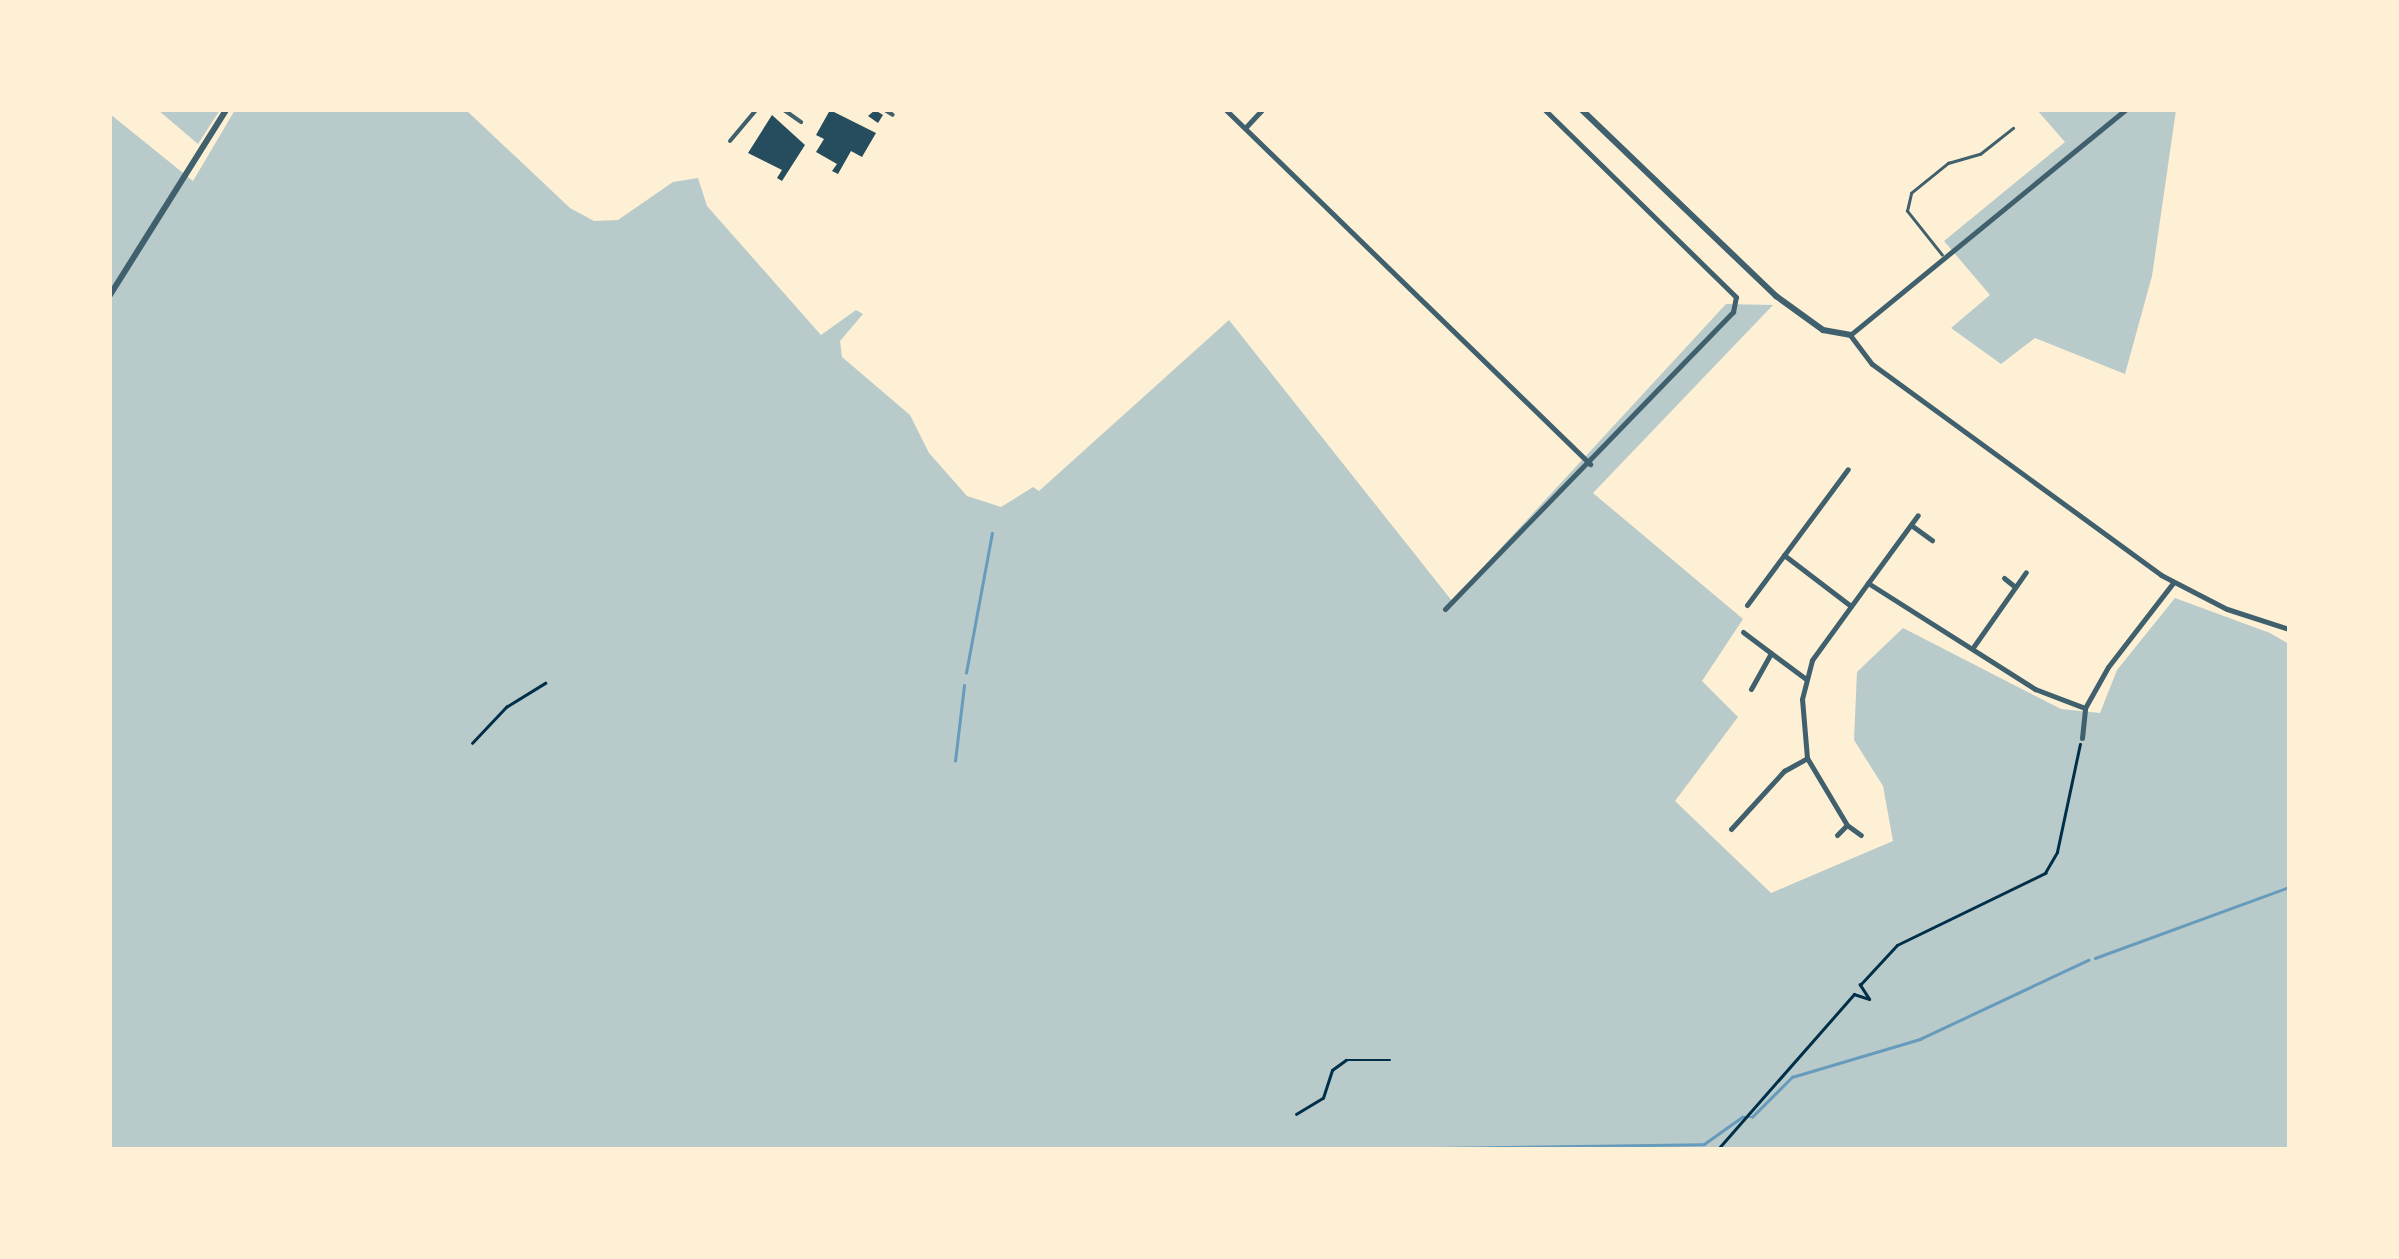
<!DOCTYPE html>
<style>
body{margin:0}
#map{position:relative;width:2399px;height:1259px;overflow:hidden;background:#fdf0d5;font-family:"Titillium Web",sans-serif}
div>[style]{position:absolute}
.green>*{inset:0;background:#b9caca}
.stream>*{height:2.5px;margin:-1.25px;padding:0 1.25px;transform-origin:1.25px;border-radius:1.25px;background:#669bbc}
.building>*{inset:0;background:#264d5e}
.path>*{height:2.5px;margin:-1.25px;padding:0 1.25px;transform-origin:1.25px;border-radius:1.25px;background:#003049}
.service>*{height:2.5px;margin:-1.25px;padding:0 1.25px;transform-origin:1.25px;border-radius:1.25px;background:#3f606c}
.pedestrian>*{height:4px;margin:-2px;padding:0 2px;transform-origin:2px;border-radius:2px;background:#3f606c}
.minor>*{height:5px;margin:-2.5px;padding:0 2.5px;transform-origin:2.5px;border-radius:2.5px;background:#3f606c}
.tertiary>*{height:6px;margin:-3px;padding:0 3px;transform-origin:3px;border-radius:3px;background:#3f606c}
span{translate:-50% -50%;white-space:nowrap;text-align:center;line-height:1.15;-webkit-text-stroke:9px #fdf0d5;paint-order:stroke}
.frame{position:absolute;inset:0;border:112px solid #fdf0d5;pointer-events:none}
</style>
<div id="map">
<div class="green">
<div style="clip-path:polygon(158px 110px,220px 110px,198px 144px)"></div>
<div style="clip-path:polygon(235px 110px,466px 110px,570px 208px,594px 221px,618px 220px,673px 182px,698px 178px,707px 206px,821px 335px,856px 310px,863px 314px,840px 341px,842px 357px,910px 415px,929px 453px,967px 496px,1001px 507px,1033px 487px,1039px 491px,1229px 320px,1452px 601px,1726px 304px,1773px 305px,1593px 493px,1743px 619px,1702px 681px,1738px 717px,1675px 801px,1771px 893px,1893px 841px,1883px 786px,1854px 740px,1857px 672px,1903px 628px,2061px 709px,2100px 713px,2117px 670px,2175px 598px,2270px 633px,2289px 644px,2289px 1149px,110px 1149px,110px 114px,193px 181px)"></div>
<div style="clip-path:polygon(2037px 110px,2176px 110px,2152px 276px,2125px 374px,2035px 338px,2001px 364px,1951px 328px,1990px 295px,1944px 241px,2065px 142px)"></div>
</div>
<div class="stream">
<div style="left:966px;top:673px;width:142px;rotate:-79.5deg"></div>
<div style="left:955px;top:761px;width:76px;rotate:-83.2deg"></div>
<div style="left:2095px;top:958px;width:207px;rotate:-20.1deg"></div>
<div style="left:1364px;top:1149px;width:340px;rotate:-0.8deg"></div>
<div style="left:1704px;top:1144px;width:47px;rotate:-35.4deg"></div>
<div style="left:1742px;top:1117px;width:10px"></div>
<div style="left:1752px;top:1117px;width:57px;rotate:-45deg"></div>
<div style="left:1792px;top:1077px;width:134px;rotate:-16.5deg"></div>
<div style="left:1920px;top:1039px;width:186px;rotate:-25.2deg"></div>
</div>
<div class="building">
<div style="clip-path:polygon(830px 110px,876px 133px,862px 157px,851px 151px,838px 174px,832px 171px,837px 164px,816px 152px,824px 139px,816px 135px)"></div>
<div style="clip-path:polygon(875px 110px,883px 115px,878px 123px,868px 116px)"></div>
<div style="clip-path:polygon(772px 115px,805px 145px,782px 181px,777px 178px,782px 170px,748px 153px)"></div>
</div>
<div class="path">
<div style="left:472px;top:743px;width:50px;rotate:-46.6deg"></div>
<div style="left:506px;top:707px;width:46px;rotate:-31.6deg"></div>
<div style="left:1296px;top:1114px;width:31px;rotate:-31deg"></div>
<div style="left:1323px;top:1098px;width:29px;rotate:-72deg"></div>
<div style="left:1332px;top:1070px;width:17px;rotate:-36deg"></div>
<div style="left:1346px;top:1060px;width:44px"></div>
<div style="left:1718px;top:1149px;width:206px;rotate:-48.7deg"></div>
<div style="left:1854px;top:994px;width:16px;rotate:18deg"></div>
<div style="left:1869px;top:999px;width:17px;rotate:-123deg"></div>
<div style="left:1860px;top:985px;width:54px;rotate:-47.2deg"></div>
<div style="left:1897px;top:945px;width:165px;rotate:-25.9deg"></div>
<div style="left:2045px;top:873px;width:24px;rotate:-60deg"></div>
<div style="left:2057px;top:852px;width:110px;rotate:-78deg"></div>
</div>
<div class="service">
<div style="left:1942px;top:255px;width:56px;rotate:-128.5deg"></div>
<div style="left:1907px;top:211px;width:18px;rotate:-77deg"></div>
<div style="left:1911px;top:193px;width:48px;rotate:-39deg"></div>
<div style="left:1948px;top:163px;width:33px;rotate:-16deg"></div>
<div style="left:1980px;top:154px;width:42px;rotate:-38.2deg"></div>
</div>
<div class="pedestrian">
<div style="left:784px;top:110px;width:21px;rotate:35deg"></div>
<div style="left:885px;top:110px;width:9px;rotate:32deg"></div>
<div style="left:730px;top:141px;width:40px;rotate:-50deg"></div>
</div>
<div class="minor">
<div style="left:1226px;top:110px;width:508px;rotate:44.2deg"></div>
<div style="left:2125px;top:110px;width:355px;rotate:140.7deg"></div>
<div style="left:1850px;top:335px;width:36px;rotate:53deg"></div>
<div style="left:1872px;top:364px;width:358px;rotate:36.1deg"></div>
<div style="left:2161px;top:575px;width:74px;rotate:27.3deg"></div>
<div style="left:2227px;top:609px;width:65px;rotate:17.9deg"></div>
<div style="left:1245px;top:128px;width:25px;rotate:-47deg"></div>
<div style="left:1911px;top:525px;width:26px;rotate:36deg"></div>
<div style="left:1784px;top:555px;width:84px;rotate:37.3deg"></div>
<div style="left:2004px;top:578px;width:14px;rotate:39deg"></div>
<div style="left:1868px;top:583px;width:84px;rotate:-53.7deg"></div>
<div style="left:1747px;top:605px;width:169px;rotate:-53.4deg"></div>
<div style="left:1445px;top:609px;width:414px;rotate:-45.9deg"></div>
<div style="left:1733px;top:312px;width:15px;rotate:-79deg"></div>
<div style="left:1736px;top:297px;width:267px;rotate:-135.6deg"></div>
<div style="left:1743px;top:632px;width:35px;rotate:37deg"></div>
<div style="left:1974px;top:646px;width:90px;rotate:-54.9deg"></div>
<div style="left:1751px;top:689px;width:41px;rotate:-60.9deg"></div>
<div style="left:1771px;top:653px;width:44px;rotate:36.6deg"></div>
<div style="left:2082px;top:738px;width:30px;rotate:-84deg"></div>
<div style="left:2085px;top:708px;width:47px;rotate:-60.7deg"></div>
<div style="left:2108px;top:667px;width:106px;rotate:-52.3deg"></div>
<div style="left:1847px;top:825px;width:17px;rotate:36deg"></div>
<div style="left:1731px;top:829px;width:79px;rotate:-47.6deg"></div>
<div style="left:1784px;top:771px;width:26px;rotate:-29deg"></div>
<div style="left:1837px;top:835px;width:14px;rotate:-45deg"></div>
<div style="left:1847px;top:825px;width:78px;rotate:-120.8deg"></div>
<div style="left:1807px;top:758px;width:59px;rotate:-94.8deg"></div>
<div style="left:1802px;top:699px;width:40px;rotate:-75.6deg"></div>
<div style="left:1812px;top:660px;width:95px;rotate:-54deg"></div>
<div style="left:1868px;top:583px;width:198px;rotate:32.4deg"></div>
<div style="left:2035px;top:689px;width:53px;rotate:20.8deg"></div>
</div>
<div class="tertiary">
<div style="left:1582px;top:110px;width:269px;rotate:43.8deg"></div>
<div style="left:1776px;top:296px;width:58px;rotate:35.9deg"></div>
<div style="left:1823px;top:330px;width:27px;rotate:10deg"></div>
<div style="left:110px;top:295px;width:218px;rotate:-57.9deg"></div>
</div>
<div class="frame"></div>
</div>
